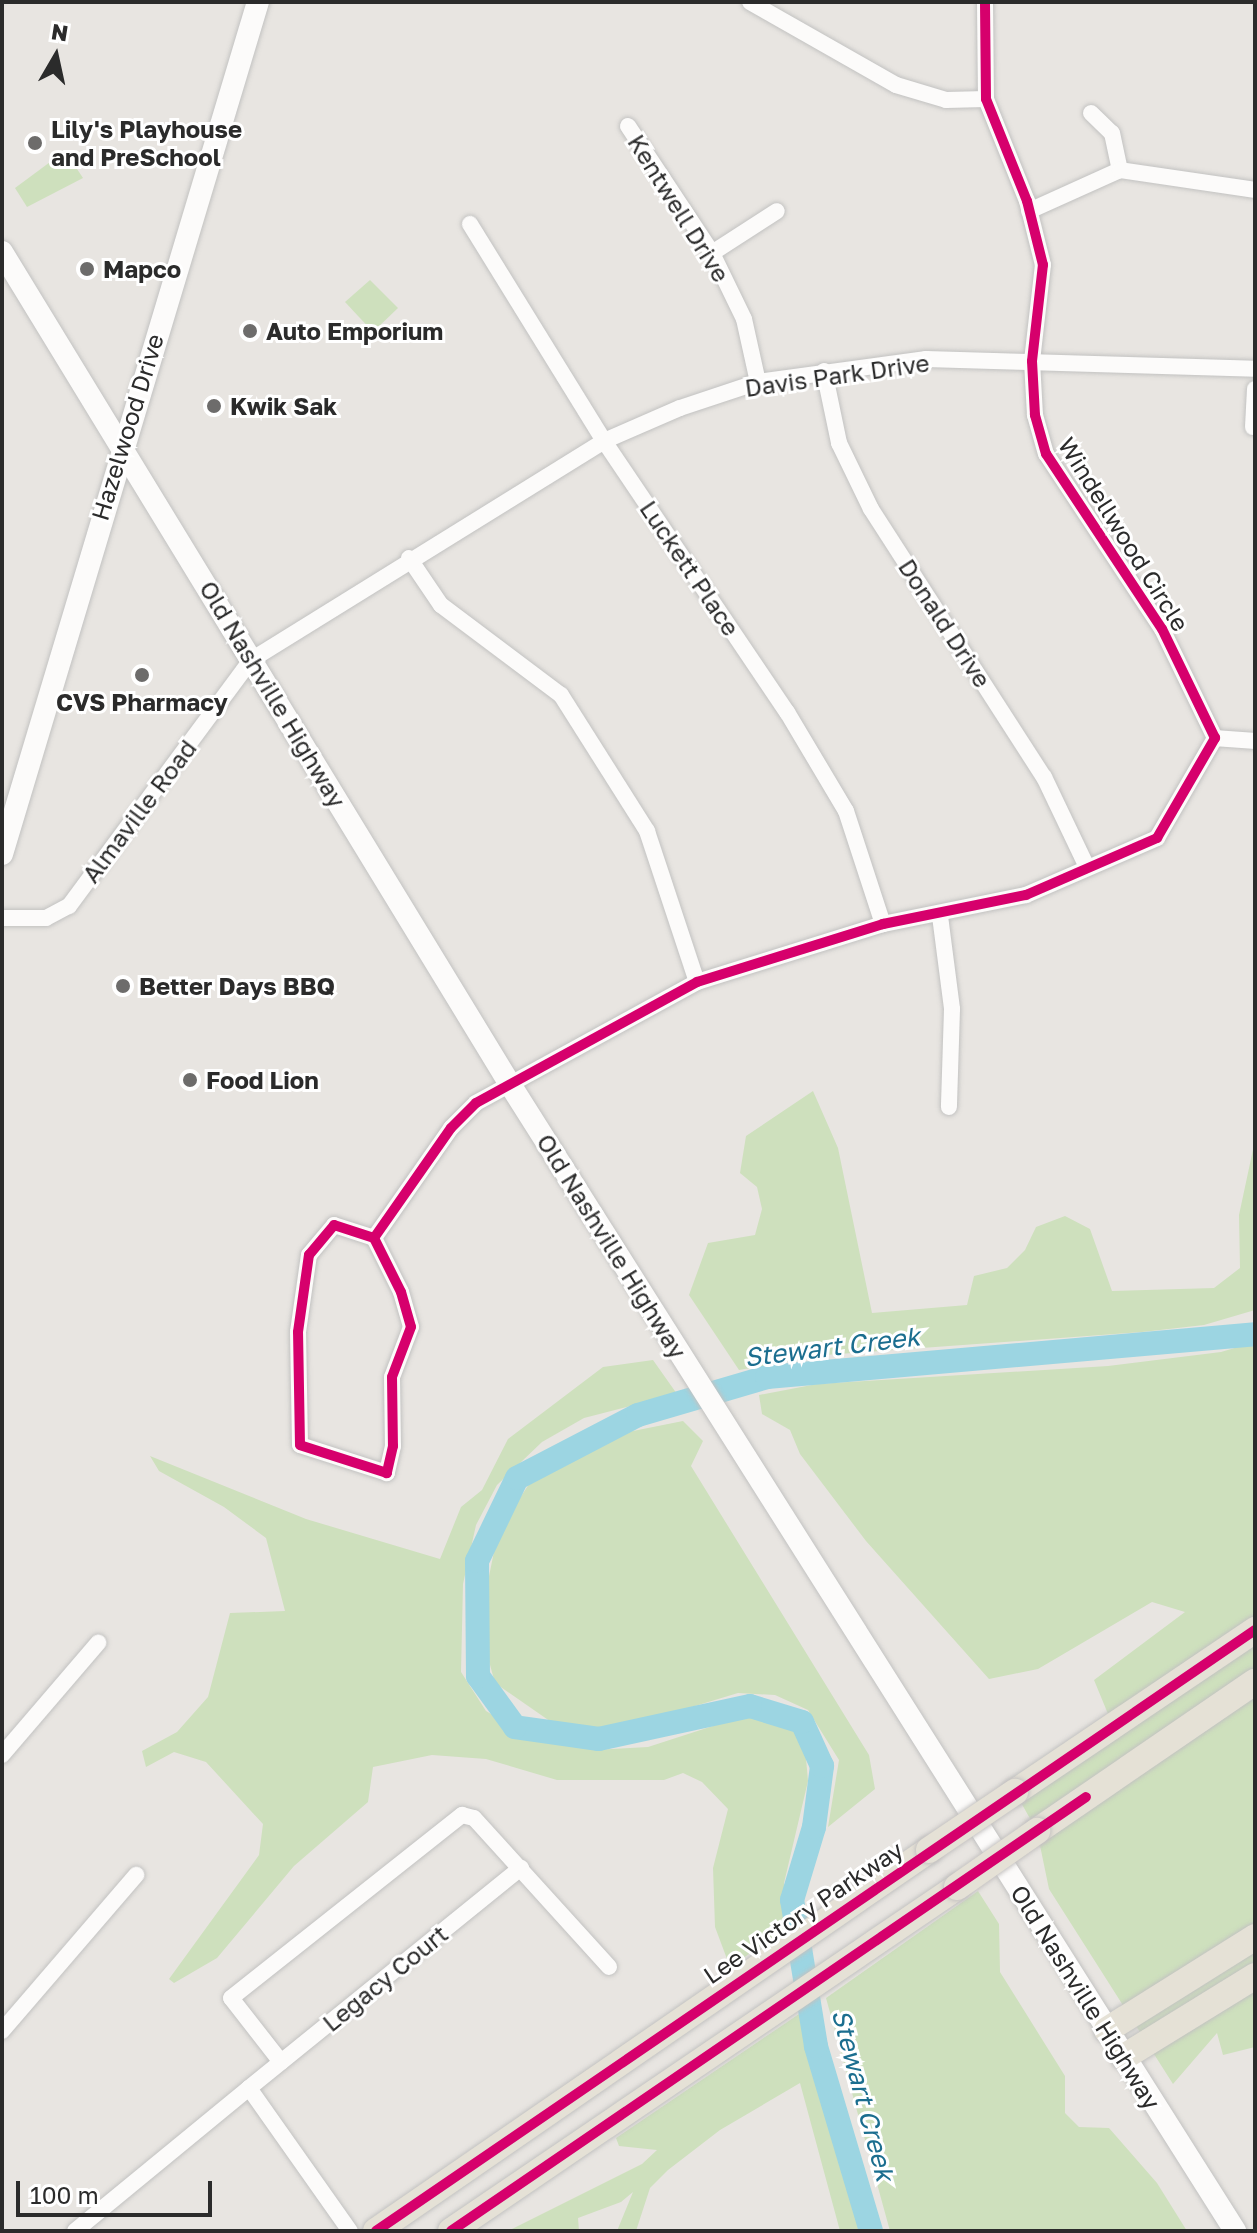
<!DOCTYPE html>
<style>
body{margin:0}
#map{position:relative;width:1257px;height:2233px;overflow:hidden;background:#e8e5e1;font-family:"Golos Text",sans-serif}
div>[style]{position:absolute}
.green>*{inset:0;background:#cee0bd}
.river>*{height:24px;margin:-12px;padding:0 12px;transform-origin:12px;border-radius:12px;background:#9cd5e2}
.roads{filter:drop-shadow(0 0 2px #c2c2c1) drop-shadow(0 0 2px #c2c2c1)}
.street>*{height:16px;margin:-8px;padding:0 8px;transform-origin:8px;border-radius:8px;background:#fcfbfa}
.secondary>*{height:22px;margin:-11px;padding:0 11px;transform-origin:11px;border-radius:11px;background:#fcfbfa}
.primary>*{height:26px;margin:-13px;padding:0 13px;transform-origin:13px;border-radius:13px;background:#e5e1d6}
.bridges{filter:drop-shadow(0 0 2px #c5c3c2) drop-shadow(0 0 2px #c5c3c2)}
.primary-bridge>*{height:26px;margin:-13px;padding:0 13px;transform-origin:13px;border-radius:13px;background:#e5e1d6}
.cycleway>*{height:10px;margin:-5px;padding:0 5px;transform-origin:5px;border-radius:5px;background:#d6006c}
.dots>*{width:22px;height:22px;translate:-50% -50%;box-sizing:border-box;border:4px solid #fff;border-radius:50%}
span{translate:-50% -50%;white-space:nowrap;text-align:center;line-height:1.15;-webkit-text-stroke:6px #fff;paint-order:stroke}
.poi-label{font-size:24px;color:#2b2b2b;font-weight:700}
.left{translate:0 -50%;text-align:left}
.street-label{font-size:24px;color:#2b2b2b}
.water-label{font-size:26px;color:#1b6e8f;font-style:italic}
.frame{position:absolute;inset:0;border:4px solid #2b2b2b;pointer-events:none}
.north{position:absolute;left:16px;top:16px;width:80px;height:80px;-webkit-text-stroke:6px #fff;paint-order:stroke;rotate:9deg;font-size:22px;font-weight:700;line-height:32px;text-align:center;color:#2b2b2b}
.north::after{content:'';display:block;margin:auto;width:28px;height:36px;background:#2b2b2b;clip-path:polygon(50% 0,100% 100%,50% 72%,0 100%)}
.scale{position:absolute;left:16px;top:2181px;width:196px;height:36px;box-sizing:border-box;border:4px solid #2b2b2b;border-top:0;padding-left:10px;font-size:24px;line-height:28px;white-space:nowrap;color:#2b2b2b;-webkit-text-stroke:6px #fff;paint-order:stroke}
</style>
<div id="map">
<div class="green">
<div style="clip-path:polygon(65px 151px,83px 178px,27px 207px,15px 188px)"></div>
<div style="clip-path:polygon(370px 280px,398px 308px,373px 332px,345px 302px)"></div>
<div style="clip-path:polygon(813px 1091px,838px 1148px,872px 1313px,967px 1305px,974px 1276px,1007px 1268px,1025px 1250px,1036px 1227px,1065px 1216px,1090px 1229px,1112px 1291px,1214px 1288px,1240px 1268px,1239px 1215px,1255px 1140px,1255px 1310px,1204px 1325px,1142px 1332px,825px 1355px,739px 1370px,689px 1295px,708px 1243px,755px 1235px,762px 1209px,757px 1187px,740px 1173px,746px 1136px)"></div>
<div style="clip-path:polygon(1255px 1342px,1255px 2047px,1223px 2055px,1217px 2033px,1173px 2084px,1049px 1889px,1037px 1831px,1015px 1792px,1113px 1726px,1094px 1680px,1185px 1612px,1152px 1602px,1038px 1669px,989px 1679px,866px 1541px,800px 1454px,790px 1430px,762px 1414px,759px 1395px,817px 1384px,1108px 1366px,1221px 1352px)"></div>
<div style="clip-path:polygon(653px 1360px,677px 1394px,584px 1418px,542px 1442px,497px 1485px,476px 1525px,463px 1584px,461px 1672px,486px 1711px,530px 1737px,594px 1750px,648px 1747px,750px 1714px,790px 1725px,805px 1747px,808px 1781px,784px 1883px,787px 1928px,730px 1967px,715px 1927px,713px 1868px,728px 1809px,702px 1782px,683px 1773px,664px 1780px,557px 1780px,486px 1759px,432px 1755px,373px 1767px,368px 1802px,294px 1866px,217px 1958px,174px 1983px,169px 1979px,259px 1855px,263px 1824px,206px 1762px,174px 1752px,146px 1767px,142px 1751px,177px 1732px,208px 1697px,230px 1613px,285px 1611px,266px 1538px,224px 1507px,159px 1471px,150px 1456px,306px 1519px,440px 1559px,461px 1507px,482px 1490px,508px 1439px,603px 1367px)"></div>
<div style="clip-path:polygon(683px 1421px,703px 1441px,691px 1466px,869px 1755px,875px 1789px,828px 1827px,839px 1760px,808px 1710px,775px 1695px,738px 1693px,629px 1726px,592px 1731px,554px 1724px,495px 1683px,484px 1643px,487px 1586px,498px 1532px,529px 1484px,628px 1432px)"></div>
<div style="clip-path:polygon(978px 1891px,999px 1924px,1000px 1972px,1065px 2076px,1065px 2113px,1079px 2127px,1109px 2128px,1157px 2183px,1187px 2231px,890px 2231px,826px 1998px)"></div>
<div style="clip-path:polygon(802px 2012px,862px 2231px,840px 2231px,800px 2083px,720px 2130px,668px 2170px,650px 2188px,636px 2231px,617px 2231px,633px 2192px,621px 2202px,578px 2218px,579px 2231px,508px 2231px,642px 2164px,657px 2150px,619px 2146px,616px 2138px)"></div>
</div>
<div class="river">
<div style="left:871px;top:2231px;width:193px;rotate:-106.6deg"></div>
<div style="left:816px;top:2046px;width:148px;rotate:-99.3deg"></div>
<div style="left:792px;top:1900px;width:76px;rotate:-73.2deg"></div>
<div style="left:814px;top:1827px;width:62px;rotate:-82.5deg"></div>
<div style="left:822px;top:1766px;width:48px;rotate:-114.4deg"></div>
<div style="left:802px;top:1722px;width:54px;rotate:-162.9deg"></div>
<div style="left:750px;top:1706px;width:155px;rotate:167.7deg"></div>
<div style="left:599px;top:1739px;width:85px;rotate:-171.9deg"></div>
<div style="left:515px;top:1727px;width:63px;rotate:-126deg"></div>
<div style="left:478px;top:1676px;width:115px;rotate:-90.5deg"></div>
<div style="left:477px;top:1561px;width:92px;rotate:-64.3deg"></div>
<div style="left:517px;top:1478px;width:136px;rotate:-27.5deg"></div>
<div style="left:638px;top:1415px;width:134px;rotate:-16.4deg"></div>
<div style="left:767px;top:1377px;width:490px;rotate:-5deg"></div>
</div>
<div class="roads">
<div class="street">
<div style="left:750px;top:2px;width:168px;rotate:29.6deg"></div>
<div style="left:896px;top:85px;width:52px;rotate:16.7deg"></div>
<div style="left:946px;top:100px;width:40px;rotate:-1.4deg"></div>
<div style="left:1091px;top:113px;width:29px;rotate:44deg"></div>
<div style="left:1112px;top:133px;width:38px;rotate:78deg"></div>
<div style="left:628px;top:126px;width:152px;rotate:56.5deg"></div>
<div style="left:712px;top:253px;width:73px;rotate:64.1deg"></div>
<div style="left:744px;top:319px;width:65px;rotate:77.5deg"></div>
<div style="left:1029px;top:211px;width:100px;rotate:-24.3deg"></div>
<div style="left:1120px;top:170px;width:136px;rotate:8.4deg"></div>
<div style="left:470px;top:224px;width:255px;rotate:58.3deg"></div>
<div style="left:604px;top:441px;width:327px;rotate:56deg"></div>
<div style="left:787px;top:712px;width:115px;rotate:59.2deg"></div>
<div style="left:846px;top:811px;width:119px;rotate:71.9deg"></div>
<div style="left:712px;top:253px;width:77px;rotate:-32.9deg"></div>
<div style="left:824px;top:371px;width:74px;rotate:78.2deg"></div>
<div style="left:839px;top:443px;width:73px;rotate:64.1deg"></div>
<div style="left:871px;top:509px;width:319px;rotate:57.2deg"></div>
<div style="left:1044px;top:777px;width:100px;rotate:64.5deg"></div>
<div style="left:1253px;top:427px;width:38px;rotate:-87deg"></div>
<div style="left:409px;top:558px;width:57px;rotate:55.8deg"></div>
<div style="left:441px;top:605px;width:150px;rotate:36.9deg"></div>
<div style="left:561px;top:695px;width:161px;rotate:57.7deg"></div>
<div style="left:647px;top:831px;width:159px;rotate:71.7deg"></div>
<div style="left:1215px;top:738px;width:40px;rotate:4.3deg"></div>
<div style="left:940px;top:916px;width:94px;rotate:82.6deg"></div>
<div style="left:952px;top:1009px;width:98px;rotate:91.8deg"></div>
<div style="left:2px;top:918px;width:44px"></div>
<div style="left:46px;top:918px;width:26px;rotate:-28deg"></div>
<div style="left:69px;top:906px;width:306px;rotate:-53.5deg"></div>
<div style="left:251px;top:660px;width:415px;rotate:-31.8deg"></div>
<div style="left:604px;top:441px;width:83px;rotate:-23.5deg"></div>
<div style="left:680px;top:408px;width:82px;rotate:-18.4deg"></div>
<div style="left:758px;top:382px;width:170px;rotate:-7.8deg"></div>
<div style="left:926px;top:359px;width:329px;rotate:1.7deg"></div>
<div style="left:374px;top:1238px;width:60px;rotate:63.4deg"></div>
<div style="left:401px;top:1292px;width:36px;rotate:74deg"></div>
<div style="left:411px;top:1327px;width:53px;rotate:110.8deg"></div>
<div style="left:392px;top:1377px;width:69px;rotate:89.2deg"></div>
<div style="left:393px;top:1446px;width:28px;rotate:103deg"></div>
<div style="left:387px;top:1473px;width:91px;rotate:-162.2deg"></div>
<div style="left:300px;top:1445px;width:113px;rotate:-91deg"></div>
<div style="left:298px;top:1332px;width:78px;rotate:-81.9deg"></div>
<div style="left:309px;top:1255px;width:39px;rotate:-50deg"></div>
<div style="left:334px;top:1225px;width:42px;rotate:18deg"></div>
<div style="left:374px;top:1238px;width:134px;rotate:-55deg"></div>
<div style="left:451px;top:1128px;width:35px;rotate:-45deg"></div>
<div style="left:476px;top:1103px;width:252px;rotate:-28.7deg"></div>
<div style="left:697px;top:982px;width:195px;rotate:-17.3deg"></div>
<div style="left:883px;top:924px;width:146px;rotate:-11.5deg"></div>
<div style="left:1026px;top:895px;width:143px;rotate:-23.5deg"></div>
<div style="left:1157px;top:838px;width:116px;rotate:-59.9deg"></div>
<div style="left:1215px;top:738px;width:121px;rotate:-115.9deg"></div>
<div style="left:1162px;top:629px;width:210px;rotate:-123.5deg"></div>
<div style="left:1046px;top:454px;width:41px;rotate:-105.8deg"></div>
<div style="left:1035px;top:415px;width:54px;rotate:-93.2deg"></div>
<div style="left:1032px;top:361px;width:97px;rotate:-83.5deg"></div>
<div style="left:1043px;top:265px;width:66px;rotate:-104deg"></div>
<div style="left:1027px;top:201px;width:110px;rotate:-111.9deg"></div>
<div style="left:986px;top:99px;width:97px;rotate:-90.6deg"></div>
<div style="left:2px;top:1755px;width:148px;rotate:-49.4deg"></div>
<div style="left:2px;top:2031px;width:206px;rotate:-49.3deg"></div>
<div style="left:281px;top:2062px;width:81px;rotate:-128deg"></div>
<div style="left:231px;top:1998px;width:295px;rotate:-38.4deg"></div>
<div style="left:462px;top:1815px;width:12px;rotate:14deg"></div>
<div style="left:474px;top:1818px;width:201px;rotate:47.8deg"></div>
<div style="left:249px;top:2088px;width:350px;rotate:-39deg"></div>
<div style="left:75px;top:2231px;width:225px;rotate:-39.4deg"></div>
<div style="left:249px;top:2088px;width:175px;rotate:54.8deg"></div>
</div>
<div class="secondary">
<div style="left:2px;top:252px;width:977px;rotate:58.6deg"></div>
<div style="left:511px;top:1086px;width:1355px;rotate:57.69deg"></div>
<div style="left:2px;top:854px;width:890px;rotate:-73.28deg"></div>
</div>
<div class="primary">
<div style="left:1015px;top:1792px;width:290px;rotate:-34deg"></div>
<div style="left:1037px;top:1831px;width:264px;rotate:-34.4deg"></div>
<div style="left:1107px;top:2030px;width:175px;rotate:-32.1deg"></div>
<div style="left:1124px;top:2057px;width:154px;rotate:-31.7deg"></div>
<div style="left:376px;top:2231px;width:672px;rotate:-34.57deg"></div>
<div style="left:451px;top:2231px;width:612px;rotate:-34.21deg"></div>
</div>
</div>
<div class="bridges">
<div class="primary-bridge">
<div style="left:929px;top:1850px;width:104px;rotate:-34deg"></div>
<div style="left:957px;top:1887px;width:98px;rotate:-35deg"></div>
</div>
</div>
<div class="cycleway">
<div style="left:374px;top:1238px;width:60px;rotate:63.4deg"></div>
<div style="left:401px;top:1292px;width:36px;rotate:74deg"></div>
<div style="left:411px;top:1327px;width:53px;rotate:110.8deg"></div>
<div style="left:392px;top:1377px;width:69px;rotate:89.2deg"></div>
<div style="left:393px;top:1446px;width:28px;rotate:103deg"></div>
<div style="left:387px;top:1473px;width:91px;rotate:-162.2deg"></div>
<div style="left:300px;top:1445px;width:113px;rotate:-91deg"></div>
<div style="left:298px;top:1332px;width:78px;rotate:-81.9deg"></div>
<div style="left:309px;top:1255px;width:39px;rotate:-50deg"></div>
<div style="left:334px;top:1225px;width:42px;rotate:18deg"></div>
<div style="left:374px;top:1238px;width:134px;rotate:-55deg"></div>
<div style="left:451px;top:1128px;width:35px;rotate:-45deg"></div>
<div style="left:476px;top:1103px;width:252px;rotate:-28.7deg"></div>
<div style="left:697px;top:982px;width:195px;rotate:-17.3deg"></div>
<div style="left:883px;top:924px;width:146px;rotate:-11.5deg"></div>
<div style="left:1026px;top:895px;width:143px;rotate:-23.5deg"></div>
<div style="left:1157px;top:838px;width:116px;rotate:-59.9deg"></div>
<div style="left:1215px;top:738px;width:121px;rotate:-115.9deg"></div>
<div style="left:1162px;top:629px;width:210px;rotate:-123.5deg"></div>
<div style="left:1046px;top:454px;width:41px;rotate:-105.8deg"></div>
<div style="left:1035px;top:415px;width:54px;rotate:-93.2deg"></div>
<div style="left:1032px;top:361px;width:97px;rotate:-83.5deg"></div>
<div style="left:1043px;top:265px;width:66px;rotate:-104deg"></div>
<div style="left:1027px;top:201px;width:110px;rotate:-111.9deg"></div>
<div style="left:986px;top:99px;width:97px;rotate:-90.6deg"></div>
<div style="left:376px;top:2231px;width:1065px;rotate:-34.36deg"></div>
<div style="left:451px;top:2231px;width:769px;rotate:-34.35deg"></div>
</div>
<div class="dots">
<div style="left:35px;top:143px;background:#6d6c6b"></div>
<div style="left:87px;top:269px;background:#6d6c6b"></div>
<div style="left:250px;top:331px;background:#6d6c6b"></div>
<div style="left:214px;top:406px;background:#6d6c6b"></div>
<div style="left:142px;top:675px;background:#6d6c6b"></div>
<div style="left:123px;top:986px;background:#6d6c6b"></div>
<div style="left:190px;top:1080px;background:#6d6c6b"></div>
</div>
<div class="poi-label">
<span class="left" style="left:51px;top:143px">Lily's Playhouse<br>and PreSchool</span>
<span class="left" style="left:103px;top:269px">Mapco</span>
<span class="left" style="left:266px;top:331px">Auto Emporium</span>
<span class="left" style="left:230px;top:406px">Kwik Sak</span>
<span style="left:142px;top:702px">CVS Pharmacy</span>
<span class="left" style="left:139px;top:986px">Better Days BBQ</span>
<span class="left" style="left:206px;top:1080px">Food Lion</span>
</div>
<div class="street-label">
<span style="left:679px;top:208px;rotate:58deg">Kentwell Drive</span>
<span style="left:837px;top:375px;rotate:-8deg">Davis Park Drive</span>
<span style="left:127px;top:427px;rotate:-73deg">Hazelwood Drive</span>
<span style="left:1124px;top:534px;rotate:58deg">Windellwood Circle</span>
<span style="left:690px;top:568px;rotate:56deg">Luckett Place</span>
<span style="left:945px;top:623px;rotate:57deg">Donald Drive</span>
<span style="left:273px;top:694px;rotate:59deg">Old Nashville Highway</span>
<span style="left:139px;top:811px;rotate:-53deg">Almaville Road</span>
<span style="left:612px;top:1246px;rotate:58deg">Old Nashville Highway</span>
<span style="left:803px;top:1912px;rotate:-34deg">Lee Victory Parkway</span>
<span style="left:385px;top:1978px;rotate:-39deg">Legacy Court</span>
<span style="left:1086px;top:1997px;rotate:58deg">Old Nashville Highway</span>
</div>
<div class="water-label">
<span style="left:832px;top:1347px;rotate:-7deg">Stewart Creek</span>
<span style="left:863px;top:2095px;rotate:75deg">Stewart Creek</span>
</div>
<div class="frame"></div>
<div class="north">N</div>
<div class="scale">100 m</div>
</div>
